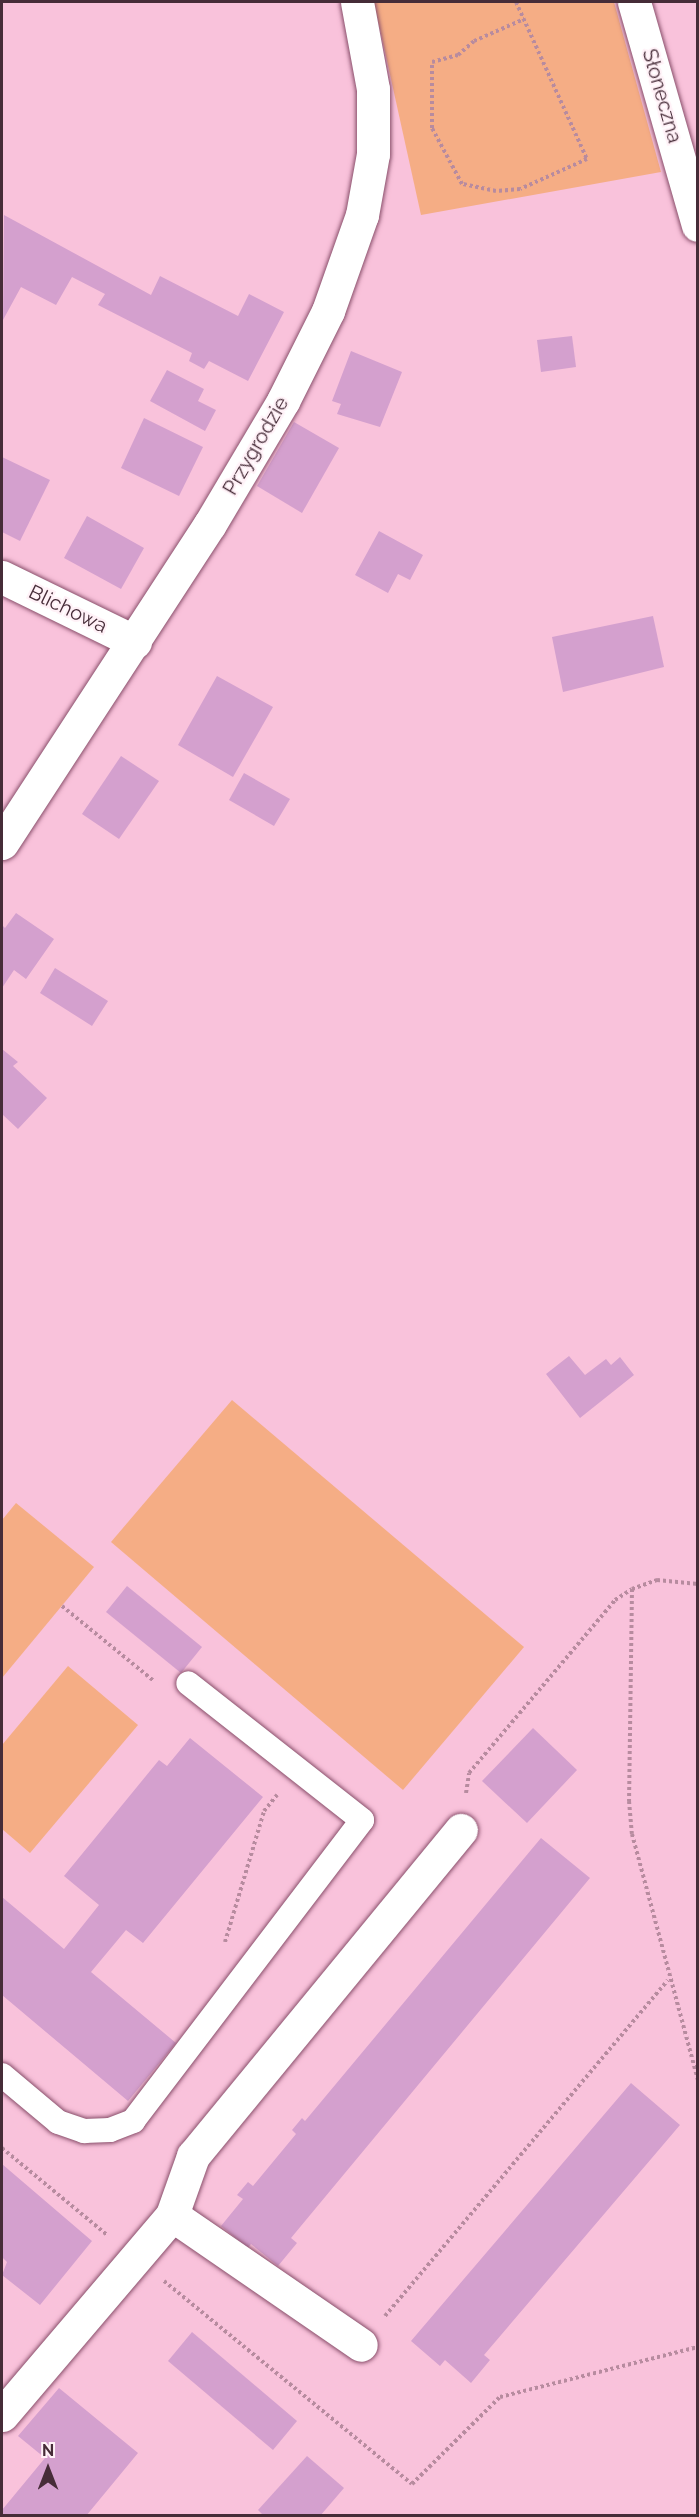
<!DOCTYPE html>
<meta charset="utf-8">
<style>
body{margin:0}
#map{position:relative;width:699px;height:2517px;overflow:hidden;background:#f9c2db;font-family:Raleway,sans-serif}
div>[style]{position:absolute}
.green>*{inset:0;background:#f5ad85}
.building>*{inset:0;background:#d4a0ce}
.path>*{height:4px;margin-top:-2px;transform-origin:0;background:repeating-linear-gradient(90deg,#b78b9f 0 3px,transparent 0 6px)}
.roads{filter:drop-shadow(0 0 2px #894f6b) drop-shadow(0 0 2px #894f6b)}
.lane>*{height:24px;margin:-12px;padding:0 12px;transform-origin:12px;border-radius:12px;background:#fff}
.street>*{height:33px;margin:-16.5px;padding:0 16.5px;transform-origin:16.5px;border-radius:16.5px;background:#fff}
span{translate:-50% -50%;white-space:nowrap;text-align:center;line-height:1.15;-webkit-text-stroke:4.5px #fff1f7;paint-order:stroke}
.street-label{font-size:20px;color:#462c38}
.frame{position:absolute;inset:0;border:3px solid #462c38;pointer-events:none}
.north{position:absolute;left:18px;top:2439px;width:60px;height:60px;-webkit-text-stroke:4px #fff1f7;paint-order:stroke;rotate:0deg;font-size:16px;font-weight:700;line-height:24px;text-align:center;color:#462c38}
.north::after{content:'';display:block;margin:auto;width:21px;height:27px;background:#462c38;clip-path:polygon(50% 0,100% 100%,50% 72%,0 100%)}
</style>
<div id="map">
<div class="green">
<div style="clip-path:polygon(374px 2px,614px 2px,661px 172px,421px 215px)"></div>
<div style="clip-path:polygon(232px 1400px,524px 1647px,403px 1790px,111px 1542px)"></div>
<div style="clip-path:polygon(16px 1503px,94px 1567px,2px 1678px,2px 1520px)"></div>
<div style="clip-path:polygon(68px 1666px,138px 1725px,30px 1853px,2px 1829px,2px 1745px)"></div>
</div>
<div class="building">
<div style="clip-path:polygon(4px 215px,151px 295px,160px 276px,238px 316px,249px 294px,284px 312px,248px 381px,209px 361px,204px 369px,189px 361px,192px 353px,98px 305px,105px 294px,72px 277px,56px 305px,21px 287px,3px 320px)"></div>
<div style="clip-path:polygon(572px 336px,576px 367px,541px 372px,537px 340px)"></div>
<div style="clip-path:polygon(351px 351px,402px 372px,380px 427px,337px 414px,341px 404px,332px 401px)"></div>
<div style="clip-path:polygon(167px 370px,204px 389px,198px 401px,216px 410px,205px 431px,150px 401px)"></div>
<div style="clip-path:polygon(144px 418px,203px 447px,179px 496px,121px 468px)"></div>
<div style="clip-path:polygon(294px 422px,339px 448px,302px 513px,257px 486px)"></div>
<div style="clip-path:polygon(2px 457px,50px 480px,20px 541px,2px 532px)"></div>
<div style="clip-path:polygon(87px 516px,144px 548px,121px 589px,64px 558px)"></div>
<div style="clip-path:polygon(379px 531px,423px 555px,410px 580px,398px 574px,388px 593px,355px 575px)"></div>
<div style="clip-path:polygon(653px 616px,664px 667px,563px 692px,552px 637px)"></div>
<div style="clip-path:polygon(217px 676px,273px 707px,233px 777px,178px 745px)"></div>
<div style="clip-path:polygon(121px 756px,159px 781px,119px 839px,82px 814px)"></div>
<div style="clip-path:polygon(244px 773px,290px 799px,274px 826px,229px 800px)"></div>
<div style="clip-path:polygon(16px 913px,54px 939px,26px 979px,14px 970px,2px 988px,2px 925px,5px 928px)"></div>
<div style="clip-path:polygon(55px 968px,108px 1001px,92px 1026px,40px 993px)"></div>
<div style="clip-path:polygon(2px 1049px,18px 1062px,13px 1066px,47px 1098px,18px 1129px,2px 1114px)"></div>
<div style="clip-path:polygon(569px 1356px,585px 1375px,606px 1359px,611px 1365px,620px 1357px,634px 1375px,580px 1418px,546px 1374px)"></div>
<div style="clip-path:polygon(127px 1586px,202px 1647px,181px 1673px,106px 1612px)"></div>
<div style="clip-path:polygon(533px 1728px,577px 1770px,527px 1823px,482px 1781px)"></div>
<div style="clip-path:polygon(190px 1738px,263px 1797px,143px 1943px,126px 1930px,91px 1972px,176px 2043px,128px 2101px,2px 1995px,2px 1897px,64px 1949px,99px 1905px,64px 1876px,159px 1760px,167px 1766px)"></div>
<div style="clip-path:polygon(541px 1838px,590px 1878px,291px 2238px,297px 2243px,278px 2266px,251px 2244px,248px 2248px,221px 2226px,243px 2199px,237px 2195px,248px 2182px,253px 2186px,296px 2134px,292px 2130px,302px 2118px,305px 2121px)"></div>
<div style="clip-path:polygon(631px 2083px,680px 2125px,484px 2355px,490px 2360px,471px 2383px,445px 2360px,440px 2366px,411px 2341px)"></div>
<div style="clip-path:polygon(2px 2164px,92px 2241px,40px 2305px,2px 2275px,7px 2262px,2px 2257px)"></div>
<div style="clip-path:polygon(192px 2332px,297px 2421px,273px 2450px,168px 2361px)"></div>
<div style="clip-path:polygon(59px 2388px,138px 2453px,86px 2516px,2px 2516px,2px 2510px,45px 2458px,18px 2436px)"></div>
<div style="clip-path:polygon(307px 2456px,344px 2488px,320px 2516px,264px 2516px,258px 2510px)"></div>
</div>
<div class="path">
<div style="left:516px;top:2px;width:172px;rotate:65.7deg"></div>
<div style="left:587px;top:159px;width:73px;rotate:155.9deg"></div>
<div style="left:520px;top:189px;width:24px;rotate:175deg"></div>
<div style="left:496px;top:191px;width:35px;rotate:-168deg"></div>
<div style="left:462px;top:184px;width:64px;rotate:-118.2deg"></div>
<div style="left:432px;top:128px;width:66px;rotate:-90deg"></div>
<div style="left:432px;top:62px;width:27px;rotate:-15deg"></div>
<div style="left:458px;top:55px;width:21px;rotate:-41deg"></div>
<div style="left:474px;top:41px;width:55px;rotate:-23.7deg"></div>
<div style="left:632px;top:1589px;width:27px;rotate:-20deg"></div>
<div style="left:657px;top:1580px;width:41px;rotate:5.6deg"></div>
<div style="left:62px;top:1606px;width:119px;rotate:39.2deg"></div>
<div style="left:466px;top:1793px;width:20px;rotate:-81deg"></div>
<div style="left:469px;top:1773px;width:226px;rotate:-49.8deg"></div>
<div style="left:615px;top:1600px;width:20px;rotate:-33deg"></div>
<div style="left:632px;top:1589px;width:212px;rotate:90.8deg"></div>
<div style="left:629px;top:1801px;width:33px;rotate:85deg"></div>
<div style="left:632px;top:1834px;width:256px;rotate:75deg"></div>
<div style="left:225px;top:1942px;width:137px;rotate:-73.4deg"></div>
<div style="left:264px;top:1811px;width:21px;rotate:-51deg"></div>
<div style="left:2px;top:2148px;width:136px;rotate:39.6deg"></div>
<div style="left:164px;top:2281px;width:320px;rotate:39.3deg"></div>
<div style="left:412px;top:2484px;width:124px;rotate:-44.7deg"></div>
<div style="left:500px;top:2397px;width:204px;rotate:-14.2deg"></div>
<div style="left:385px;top:2316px;width:439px;rotate:-49.9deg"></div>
<div style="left:697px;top:2516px;width:2px;rotate:-63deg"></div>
</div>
<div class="roads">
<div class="lane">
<div style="left:2px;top:2075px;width:73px;rotate:40deg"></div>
<div style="left:58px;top:2122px;width:28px;rotate:19deg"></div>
<div style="left:84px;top:2131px;width:26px;rotate:-2deg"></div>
<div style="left:110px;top:2130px;width:25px;rotate:-21deg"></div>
<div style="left:133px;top:2121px;width:378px;rotate:-52.7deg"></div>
<div style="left:362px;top:1820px;width:221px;rotate:-141.8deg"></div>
</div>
<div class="street">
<div style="left:634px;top:2px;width:232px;rotate:74deg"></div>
<div style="left:2px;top:577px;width:148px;rotate:26deg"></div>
<div style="left:2px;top:843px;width:381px;rotate:-56.9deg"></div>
<div style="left:210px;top:524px;width:143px;rotate:-59.3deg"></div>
<div style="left:283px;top:401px;width:101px;rotate:-63.4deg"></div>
<div style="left:328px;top:311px;width:102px;rotate:-70.5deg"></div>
<div style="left:362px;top:215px;width:62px;rotate:-79.8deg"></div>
<div style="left:373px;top:154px;width:65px;rotate:-90deg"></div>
<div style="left:373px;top:89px;width:88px;rotate:-100.4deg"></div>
<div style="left:172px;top:2215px;width:229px;rotate:34.5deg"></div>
<div style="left:2px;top:2415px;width:262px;rotate:-49.6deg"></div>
<div style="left:172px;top:2215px;width:63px;rotate:-70.4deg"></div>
<div style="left:193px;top:2156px;width:422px;rotate:-50.6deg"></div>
</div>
</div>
<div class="street-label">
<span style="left:662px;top:96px;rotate:74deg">Słoneczna</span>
<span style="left:256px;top:446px;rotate:-60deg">Przygrodzie</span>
<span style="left:68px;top:609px;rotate:26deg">Blichowa</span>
</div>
<div class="frame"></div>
<div class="north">N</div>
</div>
